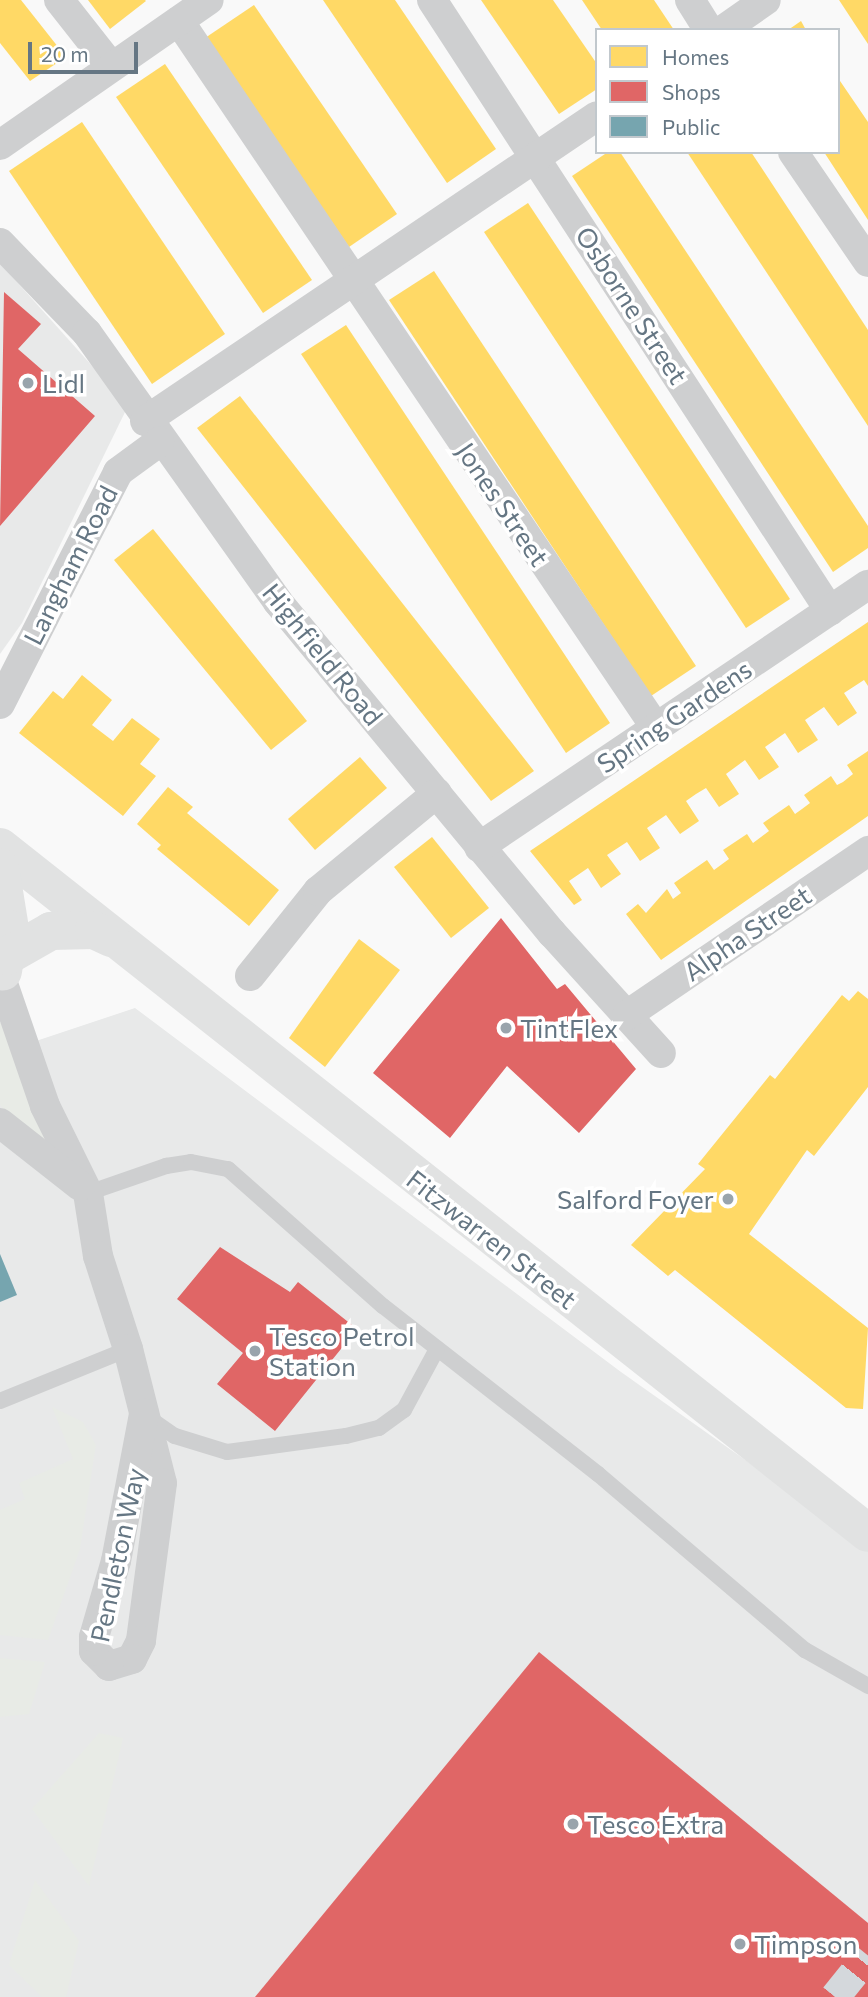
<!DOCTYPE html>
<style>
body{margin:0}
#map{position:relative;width:868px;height:1997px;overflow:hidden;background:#f9f9f9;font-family:Commissioner,sans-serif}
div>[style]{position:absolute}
.built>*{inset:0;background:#e8e9e9}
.green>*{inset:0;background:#e8ebe6}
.homes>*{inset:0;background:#ffd966}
.shops>*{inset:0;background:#e06666}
.public>*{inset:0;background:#76a5af}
.street-tunnel>*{height:30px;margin-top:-15px;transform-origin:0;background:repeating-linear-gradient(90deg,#d4d8dc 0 30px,transparent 0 45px)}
.lane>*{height:16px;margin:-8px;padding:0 8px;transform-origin:8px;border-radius:8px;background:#cecfd0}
.street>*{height:30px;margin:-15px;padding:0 15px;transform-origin:15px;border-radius:15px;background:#cecfd0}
.secondary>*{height:38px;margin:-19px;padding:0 19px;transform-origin:19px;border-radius:19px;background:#e1e2e2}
.dots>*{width:19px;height:19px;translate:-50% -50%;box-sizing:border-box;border:4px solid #fff;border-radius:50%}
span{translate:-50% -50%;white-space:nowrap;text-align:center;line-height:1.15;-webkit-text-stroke:7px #fff;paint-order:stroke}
.street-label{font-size:26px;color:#657683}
.poi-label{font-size:26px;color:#657683}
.left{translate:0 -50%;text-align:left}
.right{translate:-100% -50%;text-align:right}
.legend{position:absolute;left:595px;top:28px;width:245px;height:126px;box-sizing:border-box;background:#fff;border:2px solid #c1c8cd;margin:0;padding:9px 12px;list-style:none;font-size:21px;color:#657683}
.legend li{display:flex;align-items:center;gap:14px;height:35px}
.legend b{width:35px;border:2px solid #c1c8cd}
.scale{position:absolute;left:28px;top:42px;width:110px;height:32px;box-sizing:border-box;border:4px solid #657683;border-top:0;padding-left:9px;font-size:21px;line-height:24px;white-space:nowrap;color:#657683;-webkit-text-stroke:5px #fff;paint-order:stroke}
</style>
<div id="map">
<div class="built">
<div style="clip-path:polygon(0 263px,128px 406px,22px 623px,0 654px)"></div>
<div style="clip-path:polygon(135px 1008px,621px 1372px,868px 1547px,868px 1997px,0 1997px,0 1053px)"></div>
</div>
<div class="green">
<div style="clip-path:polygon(0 1021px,55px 1137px,40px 1149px,0 1105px)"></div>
<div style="clip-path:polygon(52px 1407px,83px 1422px,96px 1445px,80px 1549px,48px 1640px,0 1635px,0 1510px,25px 1499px,19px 1483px,73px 1459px)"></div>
<div style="clip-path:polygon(0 1658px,45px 1662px,29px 1714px,0 1717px)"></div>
<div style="clip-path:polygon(99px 1733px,123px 1738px,89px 1886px,32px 1809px)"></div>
<div style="clip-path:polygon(35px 1880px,79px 1941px,66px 1997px,42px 1997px,9px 1965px)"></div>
</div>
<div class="homes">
<div style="clip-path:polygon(0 0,21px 0,66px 57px,30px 81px,0 43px)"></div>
<div style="clip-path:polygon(88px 0,145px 0,146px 1px,110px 29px)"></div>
<div style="clip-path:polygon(323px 0,395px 0,496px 149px,447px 183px)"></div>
<div style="clip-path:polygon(481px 0,553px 0,597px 64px,597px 89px,559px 114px)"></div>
<div style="clip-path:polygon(582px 0,654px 0,674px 30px,602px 30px)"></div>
<div style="clip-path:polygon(839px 0,868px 0,868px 44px,862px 35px)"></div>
<div style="clip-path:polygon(254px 5px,397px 214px,349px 247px,205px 38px)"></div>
<div style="clip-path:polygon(801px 21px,806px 30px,788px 30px)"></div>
<div style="clip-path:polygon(165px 64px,312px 280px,263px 313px,116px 97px)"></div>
<div style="clip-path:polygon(838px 78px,868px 122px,868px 220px,824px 152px,838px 152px)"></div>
<div style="clip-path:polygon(82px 122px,225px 334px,152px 384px,9px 171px)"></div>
<div style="clip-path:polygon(608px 152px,620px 152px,868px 526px,868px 548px,833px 572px,572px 176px)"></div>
<div style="clip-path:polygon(687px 152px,751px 152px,759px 164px,868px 330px,868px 426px)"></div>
<div style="clip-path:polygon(528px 203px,790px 599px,746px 628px,484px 232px)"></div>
<div style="clip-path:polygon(434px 271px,696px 666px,651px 696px,389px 300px)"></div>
<div style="clip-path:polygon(346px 325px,610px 723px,566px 753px,301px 354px)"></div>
<div style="clip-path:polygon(240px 396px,534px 771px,491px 801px,197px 428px)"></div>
<div style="clip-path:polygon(153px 529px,307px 721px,271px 750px,114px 560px)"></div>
<div style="clip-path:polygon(868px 622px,868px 686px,864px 680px,844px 693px,857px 713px,838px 726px,824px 707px,805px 720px,818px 740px,798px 753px,785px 733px,765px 747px,779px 767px,759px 780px,745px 760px,726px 774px,739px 794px,719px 807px,706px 788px,696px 794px,686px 801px,699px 821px,680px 834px,666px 815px,647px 828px,660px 848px,640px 861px,627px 842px,607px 855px,621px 874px,601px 888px,588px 868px,569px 881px,582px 900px,574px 905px,530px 851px)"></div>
<div style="clip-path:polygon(82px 675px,112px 700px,92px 725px,113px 741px,132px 718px,160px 739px,140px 764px,156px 776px,123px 816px,19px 733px,53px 691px,63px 699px)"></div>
<div style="clip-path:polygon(868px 751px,868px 816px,661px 960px,626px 914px,638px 904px,646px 913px,667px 889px,673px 899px,681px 893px,674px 883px,707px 860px,714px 870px,729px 859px,723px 850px,747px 834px,753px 843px,769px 831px,763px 823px,789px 805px,795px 814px,802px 809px,810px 803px,804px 795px,831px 776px,837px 785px,843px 782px,853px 774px,847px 765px)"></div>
<div style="clip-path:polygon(360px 757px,387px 788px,315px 850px,288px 819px)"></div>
<div style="clip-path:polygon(168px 787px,193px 807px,187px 813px,279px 890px,249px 926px,157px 849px,161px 845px,137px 824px)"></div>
<div style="clip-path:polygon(432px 837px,489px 908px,451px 938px,394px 867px)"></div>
<div style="clip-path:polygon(359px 939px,400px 970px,325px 1067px,289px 1038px)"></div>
<div style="clip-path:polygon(858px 991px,868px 999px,868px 1087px,814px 1156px,807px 1150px,749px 1234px,868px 1328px,863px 1409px,846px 1408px,675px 1270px,668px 1276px,631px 1245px,705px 1169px,698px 1164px,770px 1075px,775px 1079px,842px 995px,849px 1001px)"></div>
</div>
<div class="shops">
<div style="clip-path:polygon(4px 292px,41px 324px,18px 349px,95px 416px,0 526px)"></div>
<div style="clip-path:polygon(501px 918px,557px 989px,565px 984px,636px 1069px,579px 1133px,507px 1066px,450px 1138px,373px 1073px)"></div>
<div style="clip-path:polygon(220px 1247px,290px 1292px,298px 1282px,357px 1329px,275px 1431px,217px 1384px,243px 1353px,177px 1299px)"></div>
<div style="clip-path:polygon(539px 1652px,868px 1923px,868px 1997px,255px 1997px)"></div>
</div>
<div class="public">
<div style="clip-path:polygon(0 1254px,17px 1295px,0 1302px)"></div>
</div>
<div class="street-tunnel">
<div style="left:835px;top:1997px;width:53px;rotate:-51.2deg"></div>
</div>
<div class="lane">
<div style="left:88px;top:1193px;width:83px;rotate:-19.1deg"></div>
<div style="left:166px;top:1166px;width:25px;rotate:-9deg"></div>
<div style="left:191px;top:1162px;width:38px;rotate:11deg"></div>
<div style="left:228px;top:1169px;width:207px;rotate:41.5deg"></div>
<div style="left:383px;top:1306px;width:273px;rotate:38deg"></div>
<div style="left:598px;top:1474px;width:272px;rotate:40.4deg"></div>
<div style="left:805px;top:1650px;width:73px;rotate:29.7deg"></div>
<div style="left:0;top:1401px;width:138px;rotate:-22.1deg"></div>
<div style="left:146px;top:1416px;width:35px;rotate:35deg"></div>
<div style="left:175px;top:1436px;width:54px;rotate:17.1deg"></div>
<div style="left:227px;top:1452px;width:120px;rotate:-7.7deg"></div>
<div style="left:346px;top:1436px;width:34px;rotate:-14deg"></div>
<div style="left:379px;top:1428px;width:31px;rotate:-36deg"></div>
<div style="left:404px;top:1410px;width:69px;rotate:-61.6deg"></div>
</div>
<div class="street">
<div style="left:59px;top:0;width:84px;rotate:51.8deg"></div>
<div style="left:432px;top:0;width:729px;rotate:56.92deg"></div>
<div style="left:690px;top:0;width:36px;rotate:58deg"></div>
<div style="left:179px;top:21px;width:853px;rotate:55.99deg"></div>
<div style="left:723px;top:30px;width:52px;rotate:-34.9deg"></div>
<div style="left:0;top:145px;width:254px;rotate:-34.8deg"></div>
<div style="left:793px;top:152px;width:133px;rotate:55.7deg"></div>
<div style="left:0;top:243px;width:125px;rotate:46deg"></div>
<div style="left:87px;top:333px;width:330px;rotate:54.6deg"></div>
<div style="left:278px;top:602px;width:430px;rotate:50.4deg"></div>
<div style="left:552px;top:933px;width:162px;rotate:47.8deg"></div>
<div style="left:145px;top:421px;width:545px;rotate:-34.01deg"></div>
<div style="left:0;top:704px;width:260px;rotate:-63deg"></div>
<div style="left:118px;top:472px;width:51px;rotate:-36.2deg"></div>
<div style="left:479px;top:847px;width:469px;rotate:-34deg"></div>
<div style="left:250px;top:976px;width:109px;rotate:-51.3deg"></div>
<div style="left:318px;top:891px;width:154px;rotate:-39.5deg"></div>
<div style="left:1px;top:978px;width:135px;rotate:71deg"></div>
<div style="left:45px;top:1106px;width:97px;rotate:63.7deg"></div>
<div style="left:88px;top:1193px;width:64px;rotate:81deg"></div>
<div style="left:98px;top:1256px;width:98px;rotate:72.1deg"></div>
<div style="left:128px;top:1349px;width:138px;rotate:75.8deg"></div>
<div style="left:162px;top:1483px;width:159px;rotate:97.6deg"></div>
<div style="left:141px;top:1641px;width:20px;rotate:117deg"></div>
<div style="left:132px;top:1659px;width:24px;rotate:163deg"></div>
<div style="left:109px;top:1666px;width:21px;rotate:-135deg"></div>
<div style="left:94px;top:1651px;width:14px;rotate:-90deg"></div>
<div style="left:94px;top:1637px;width:79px;rotate:-73.9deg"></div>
<div style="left:116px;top:1561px;width:150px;rotate:-79.2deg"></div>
<div style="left:627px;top:1015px;width:292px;rotate:-34.2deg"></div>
<div style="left:0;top:1123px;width:102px;rotate:38.2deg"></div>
</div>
<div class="secondary">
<div style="left:0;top:847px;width:1106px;rotate:38.32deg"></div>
<div style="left:0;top:867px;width:63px;rotate:80.8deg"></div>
<div style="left:10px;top:929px;width:43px;rotate:99.5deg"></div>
<div style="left:7px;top:956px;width:51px;rotate:-29.6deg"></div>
<div style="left:51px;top:931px;width:43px;rotate:-1.3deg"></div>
<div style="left:94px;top:930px;width:19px;rotate:25deg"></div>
</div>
<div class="dots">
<div style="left:28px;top:383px;background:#99a4ac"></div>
<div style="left:506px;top:1028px;background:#99a4ac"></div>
<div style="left:728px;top:1199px;background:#99a4ac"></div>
<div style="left:255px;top:1351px;background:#99a4ac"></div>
<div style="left:573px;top:1824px;background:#99a4ac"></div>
<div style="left:740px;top:1944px;background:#99a4ac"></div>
</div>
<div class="street-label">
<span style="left:632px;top:305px;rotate:57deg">Osborne Street</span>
<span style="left:503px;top:504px;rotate:56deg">Jones Street</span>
<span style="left:70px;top:565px;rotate:-63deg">Langham Road</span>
<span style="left:323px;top:654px;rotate:51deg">Highfield Road</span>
<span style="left:674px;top:716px;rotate:-34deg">Spring Gardens</span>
<span style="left:747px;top:933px;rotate:-34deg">Alpha Street</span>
<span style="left:492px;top:1239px;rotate:38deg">Fitzwarren Street</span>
<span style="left:117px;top:1555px;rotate:-78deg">Pendleton Way</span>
</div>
<div class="poi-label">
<span class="left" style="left:42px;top:383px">Lidl</span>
<span class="left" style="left:520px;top:1028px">TintFlex</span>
<span class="right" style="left:714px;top:1199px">Salford Foyer</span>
<span class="left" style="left:269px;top:1351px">Tesco Petrol<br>Station</span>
<span class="left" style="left:587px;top:1824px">Tesco Extra</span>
<span class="left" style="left:754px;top:1944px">Timpson</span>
</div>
<ul class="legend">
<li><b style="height:19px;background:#ffd966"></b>Homes</li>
<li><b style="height:19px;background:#e06666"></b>Shops</li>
<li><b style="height:19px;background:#76a5af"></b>Public</li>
</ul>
<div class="scale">20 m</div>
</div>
